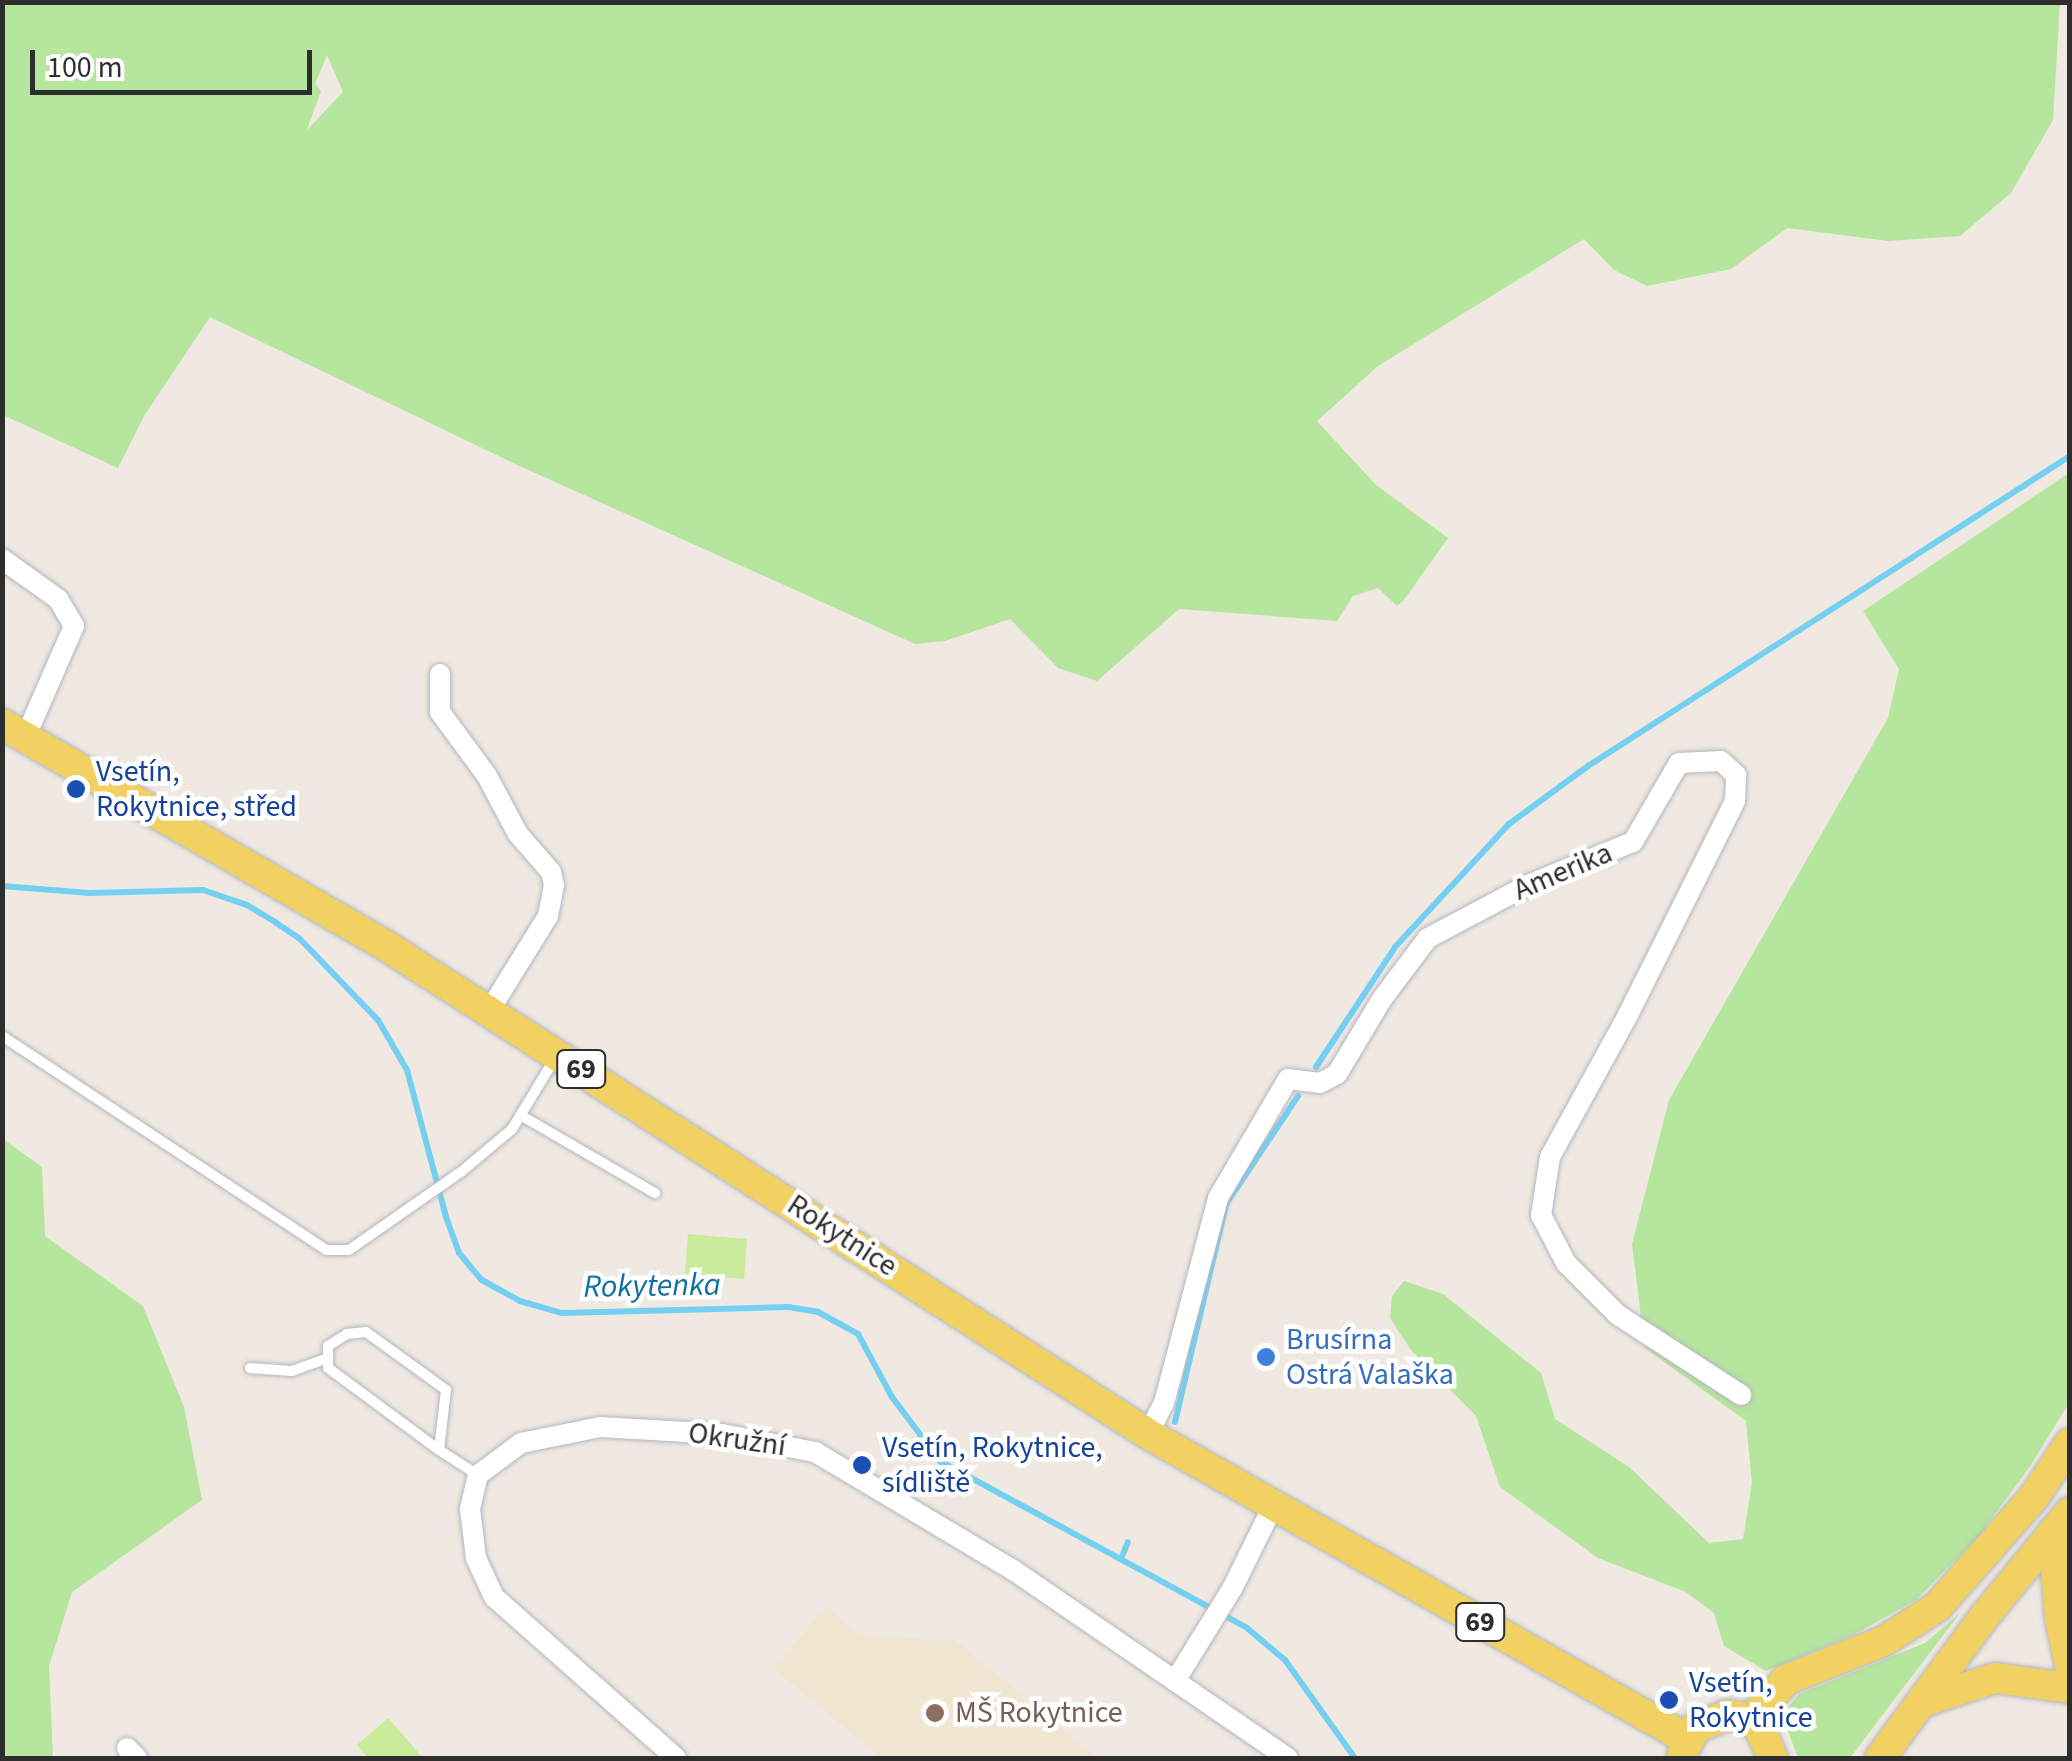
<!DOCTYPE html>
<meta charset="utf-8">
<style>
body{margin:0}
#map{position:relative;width:2072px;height:1761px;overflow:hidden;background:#efe9e1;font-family:"Source Sans 3",sans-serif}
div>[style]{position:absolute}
.education>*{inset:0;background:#f0e6d1}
.green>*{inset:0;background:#b6e59e}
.pitch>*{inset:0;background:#c9ec9a}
.stream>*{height:6px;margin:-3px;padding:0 3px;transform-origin:3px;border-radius:3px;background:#75cff0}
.roads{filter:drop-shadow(0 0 2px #b4b7c1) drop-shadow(0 0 2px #b4b7c1)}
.service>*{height:10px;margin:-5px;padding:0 5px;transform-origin:5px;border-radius:5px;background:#fff}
.minor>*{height:20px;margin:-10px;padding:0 10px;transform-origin:10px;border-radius:10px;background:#fff}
.primary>*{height:30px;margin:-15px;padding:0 15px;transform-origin:15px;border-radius:15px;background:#f2d163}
.dots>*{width:28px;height:28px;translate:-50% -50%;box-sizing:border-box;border:5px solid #fff;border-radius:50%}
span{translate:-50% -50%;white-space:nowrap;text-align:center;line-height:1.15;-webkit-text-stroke:9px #fff;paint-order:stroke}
.shield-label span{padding:2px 8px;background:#fff;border:2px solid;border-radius:8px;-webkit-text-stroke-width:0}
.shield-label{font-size:28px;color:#2e2e2e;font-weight:700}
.transit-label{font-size:30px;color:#164399}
.left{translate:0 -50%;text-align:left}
.street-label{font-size:30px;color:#2e2e2e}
.shop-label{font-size:30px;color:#366cbe}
.education-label{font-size:30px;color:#785e54}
.water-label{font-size:32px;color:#0d6fa3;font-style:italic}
.frame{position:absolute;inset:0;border:5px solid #2e2e2e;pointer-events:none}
.scale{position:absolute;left:30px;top:50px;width:282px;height:45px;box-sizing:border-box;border:5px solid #2e2e2e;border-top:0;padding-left:12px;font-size:30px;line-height:35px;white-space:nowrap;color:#2e2e2e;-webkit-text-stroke:8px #fff;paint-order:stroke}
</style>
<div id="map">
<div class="education">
<div style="clip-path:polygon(827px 1606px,852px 1631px,870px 1636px,955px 1640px,1097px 1758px,881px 1758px,773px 1668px)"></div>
</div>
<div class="green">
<div style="clip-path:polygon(evenodd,2px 3px,2060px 2px,2060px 3px,2053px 120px,2011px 193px,1960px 236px,1888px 241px,1787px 228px,1731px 269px,1647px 286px,1614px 270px,1584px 239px,1378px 366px,1317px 421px,1376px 485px,1448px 538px,1403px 601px,1397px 606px,1378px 588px,1353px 596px,1337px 621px,1179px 609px,1097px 681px,1058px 668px,1010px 619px,945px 641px,915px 644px,513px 463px,210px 317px,144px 416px,118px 468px,3px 415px,2px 3px,327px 55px,343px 92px,307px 130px,321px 91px,315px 84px,327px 55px)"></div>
<div style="clip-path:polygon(2069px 473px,2069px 1403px,2031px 1465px,1979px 1536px,1916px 1600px,1855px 1634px,1766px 1671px,1724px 1646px,1714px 1613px,1686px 1592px,1598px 1558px,1500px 1487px,1476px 1416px,1411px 1350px,1390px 1318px,1392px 1296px,1404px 1281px,1443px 1294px,1541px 1373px,1555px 1419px,1629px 1467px,1709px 1543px,1743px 1539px,1752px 1483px,1746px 1421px,1645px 1348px,1632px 1244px,1669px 1100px,1888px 718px,1899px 669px,1863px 611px)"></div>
<div style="clip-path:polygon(3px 1139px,42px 1167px,45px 1236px,143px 1306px,184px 1407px,202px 1500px,72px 1592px,49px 1666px,53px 1758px,3px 1758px)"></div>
<div style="clip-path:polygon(1960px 1613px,1850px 1758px,1798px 1758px,1782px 1715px,1799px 1694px,1925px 1643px)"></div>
</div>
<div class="pitch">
<div style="clip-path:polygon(688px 1234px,747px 1239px,744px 1279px,685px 1274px)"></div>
<div style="clip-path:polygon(388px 1718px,423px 1758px,368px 1758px,357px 1745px)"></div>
</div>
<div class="stream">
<div style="left:2px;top:886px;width:88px;rotate:4.5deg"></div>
<div style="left:90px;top:893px;width:113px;rotate:-1.5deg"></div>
<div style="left:203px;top:890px;width:46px;rotate:18.8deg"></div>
<div style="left:247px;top:905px;width:33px;rotate:31deg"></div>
<div style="left:275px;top:922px;width:29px;rotate:34deg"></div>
<div style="left:299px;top:938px;width:114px;rotate:46.1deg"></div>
<div style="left:378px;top:1020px;width:58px;rotate:59.9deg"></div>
<div style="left:407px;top:1070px;width:152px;rotate:75.1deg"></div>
<div style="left:446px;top:1217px;width:38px;rotate:70deg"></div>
<div style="left:459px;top:1253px;width:35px;rotate:50deg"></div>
<div style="left:482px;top:1280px;width:43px;rotate:28.9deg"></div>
<div style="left:520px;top:1301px;width:44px;rotate:15.9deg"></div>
<div style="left:562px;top:1313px;width:226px;rotate:-1.5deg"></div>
<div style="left:788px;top:1307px;width:30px;rotate:9deg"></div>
<div style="left:818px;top:1312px;width:46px;rotate:28.8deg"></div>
<div style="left:858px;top:1334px;width:72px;rotate:61.6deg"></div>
<div style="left:892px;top:1397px;width:80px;rotate:53.1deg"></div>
<div style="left:940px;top:1461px;width:349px;rotate:28.5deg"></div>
<div style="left:1247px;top:1628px;width:50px;rotate:40.1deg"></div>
<div style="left:1285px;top:1660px;width:120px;rotate:54.5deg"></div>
<div style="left:1316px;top:1067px;width:144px;rotate:-56.6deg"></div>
<div style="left:1395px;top:947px;width:168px;rotate:-47.2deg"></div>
<div style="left:1509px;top:824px;width:98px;rotate:-36.3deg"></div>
<div style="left:1588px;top:766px;width:573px;rotate:-32.75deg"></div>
<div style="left:1175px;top:1422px;width:224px;rotate:-76.8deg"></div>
<div style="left:1226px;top:1204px;width:130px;rotate:-56.3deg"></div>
<div style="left:1121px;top:1559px;width:18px;rotate:-68deg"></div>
</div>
<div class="roads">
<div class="service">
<div style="left:2px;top:1036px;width:388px;rotate:33.4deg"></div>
<div style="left:326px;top:1250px;width:23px"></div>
<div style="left:349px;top:1250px;width:136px;rotate:-34.9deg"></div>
<div style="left:461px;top:1172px;width:67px;rotate:-40.1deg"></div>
<div style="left:512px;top:1129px;width:81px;rotate:-58.7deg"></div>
<div style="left:522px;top:1116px;width:154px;rotate:30.1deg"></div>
<div style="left:250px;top:1368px;width:42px;rotate:4.1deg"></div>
<div style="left:292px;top:1371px;width:37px;rotate:-20deg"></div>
<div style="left:439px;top:1450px;width:138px;rotate:-143.5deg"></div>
<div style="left:328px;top:1368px;width:22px;rotate:-90deg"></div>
<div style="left:328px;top:1346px;width:22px;rotate:-32deg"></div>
<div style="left:347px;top:1334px;width:19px;rotate:-6deg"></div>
<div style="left:366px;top:1332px;width:99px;rotate:35.9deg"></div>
<div style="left:446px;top:1390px;width:60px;rotate:96.7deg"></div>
<div style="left:439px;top:1450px;width:46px;rotate:32.7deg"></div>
</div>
<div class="minor">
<div style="left:2px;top:559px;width:69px;rotate:35.5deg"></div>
<div style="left:58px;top:599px;width:31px;rotate:59deg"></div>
<div style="left:74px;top:626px;width:122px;rotate:113.6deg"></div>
<div style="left:440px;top:674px;width:38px;rotate:90deg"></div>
<div style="left:440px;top:712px;width:79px;rotate:53.7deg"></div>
<div style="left:487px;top:776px;width:66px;rotate:61.9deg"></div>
<div style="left:518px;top:834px;width:50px;rotate:49deg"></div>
<div style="left:551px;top:872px;width:13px;rotate:77deg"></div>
<div style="left:554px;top:885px;width:32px;rotate:101deg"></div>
<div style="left:548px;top:916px;width:112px;rotate:121.8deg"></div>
<div style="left:1148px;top:1434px;width:35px;rotate:-63deg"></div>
<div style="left:1164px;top:1403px;width:212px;rotate:-75.2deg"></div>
<div style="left:1218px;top:1198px;width:138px;rotate:-59.5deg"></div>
<div style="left:1288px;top:1079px;width:32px;rotate:7deg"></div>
<div style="left:1320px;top:1083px;width:19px;rotate:-28deg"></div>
<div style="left:1337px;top:1074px;width:87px;rotate:-59deg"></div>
<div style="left:1382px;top:999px;width:76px;rotate:-53deg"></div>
<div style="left:1428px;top:938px;width:113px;rotate:-27.9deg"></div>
<div style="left:1528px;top:885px;width:113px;rotate:-22.3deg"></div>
<div style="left:1633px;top:842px;width:91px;rotate:-59.8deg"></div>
<div style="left:1679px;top:763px;width:42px;rotate:-2.7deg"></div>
<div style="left:1721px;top:761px;width:21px;rotate:43deg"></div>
<div style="left:1736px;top:775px;width:26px;rotate:92deg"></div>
<div style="left:1735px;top:801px;width:239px;rotate:116.6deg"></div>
<div style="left:1628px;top:1015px;width:162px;rotate:118.8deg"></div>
<div style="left:1550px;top:1157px;width:59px;rotate:98.8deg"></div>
<div style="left:1541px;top:1215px;width:54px;rotate:62.5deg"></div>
<div style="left:1566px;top:1263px;width:74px;rotate:45deg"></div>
<div style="left:1618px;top:1315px;width:147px;rotate:33deg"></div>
<div style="left:1175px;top:1681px;width:110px;rotate:-58.3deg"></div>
<div style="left:1233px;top:1587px;width:90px;rotate:-63.7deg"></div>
<div style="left:127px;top:1748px;width:14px;rotate:45deg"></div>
<div style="left:676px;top:1758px;width:243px;rotate:-138.5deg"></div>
<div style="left:494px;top:1597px;width:43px;rotate:-114.8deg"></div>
<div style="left:476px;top:1558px;width:49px;rotate:-97deg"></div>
<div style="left:470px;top:1509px;width:35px;rotate:-77deg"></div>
<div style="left:478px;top:1475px;width:54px;rotate:-36.7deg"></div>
<div style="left:521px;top:1443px;width:81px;rotate:-11.4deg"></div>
<div style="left:600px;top:1427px;width:122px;rotate:3.3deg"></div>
<div style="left:722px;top:1434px;width:95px;rotate:11deg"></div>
<div style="left:815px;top:1452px;width:230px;rotate:30.8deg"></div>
<div style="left:1013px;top:1570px;width:333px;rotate:34.4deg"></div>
</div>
<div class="primary">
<div style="left:2px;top:724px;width:446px;rotate:30deg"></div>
<div style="left:388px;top:947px;width:903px;rotate:32.65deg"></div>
<div style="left:1148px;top:1434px;width:619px;rotate:29.5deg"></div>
<div style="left:2053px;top:1532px;width:87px;rotate:85.4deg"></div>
<div style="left:2060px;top:1619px;width:47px;rotate:77.7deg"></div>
<div style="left:1922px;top:1702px;width:77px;rotate:-18.2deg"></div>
<div style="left:1995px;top:1678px;width:76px;rotate:7.6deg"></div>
<div style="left:1750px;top:1720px;width:54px;rotate:-48deg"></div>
<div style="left:1786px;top:1680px;width:105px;rotate:-21.7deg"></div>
<div style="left:1884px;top:1641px;width:63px;rotate:-32.7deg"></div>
<div style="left:1937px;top:1607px;width:147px;rotate:-48.6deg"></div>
<div style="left:2034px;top:1497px;width:65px;rotate:-56.3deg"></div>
<div style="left:1682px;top:1755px;width:30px;rotate:-64deg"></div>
<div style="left:1695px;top:1728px;width:35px;rotate:-22deg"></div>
<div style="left:1727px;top:1715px;width:15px;rotate:8deg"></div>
<div style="left:1742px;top:1717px;width:20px;rotate:30deg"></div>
<div style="left:1759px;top:1727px;width:34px;rotate:66deg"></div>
<div style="left:1880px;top:1758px;width:175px;rotate:-53.6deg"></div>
<div style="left:1984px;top:1617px;width:136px;rotate:-50.7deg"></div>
</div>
</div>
<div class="dots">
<div style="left:76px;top:789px;background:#1a4fb4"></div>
<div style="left:1266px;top:1357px;background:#3f7fe0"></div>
<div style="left:862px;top:1465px;background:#1a4fb4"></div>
<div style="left:1669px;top:1700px;background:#1a4fb4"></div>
<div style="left:935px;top:1713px;background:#8d6e63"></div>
</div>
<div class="shield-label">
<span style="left:581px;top:1069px">69</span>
<span style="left:1480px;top:1622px">69</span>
</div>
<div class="transit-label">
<span class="left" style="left:96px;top:789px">Vsetín,<br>Rokytnice, střed</span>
<span class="left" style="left:882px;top:1465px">Vsetín, Rokytnice,<br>sídliště</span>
<span class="left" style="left:1689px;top:1700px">Vsetín,<br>Rokytnice</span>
</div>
<div class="street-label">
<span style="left:1563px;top:872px;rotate:-23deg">Amerika</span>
<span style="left:842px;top:1236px;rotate:33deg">Rokytnice</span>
<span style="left:737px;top:1440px;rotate:8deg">Okružní</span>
</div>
<div class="shop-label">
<span class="left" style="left:1286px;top:1357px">Brusírna<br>Ostrá Valaška</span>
</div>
<div class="education-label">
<span class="left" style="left:955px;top:1713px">MŠ Rokytnice</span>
</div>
<div class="water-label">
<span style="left:652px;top:1286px;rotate:-1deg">Rokytenka</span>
</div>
<div class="frame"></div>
<div class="scale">100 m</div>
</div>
